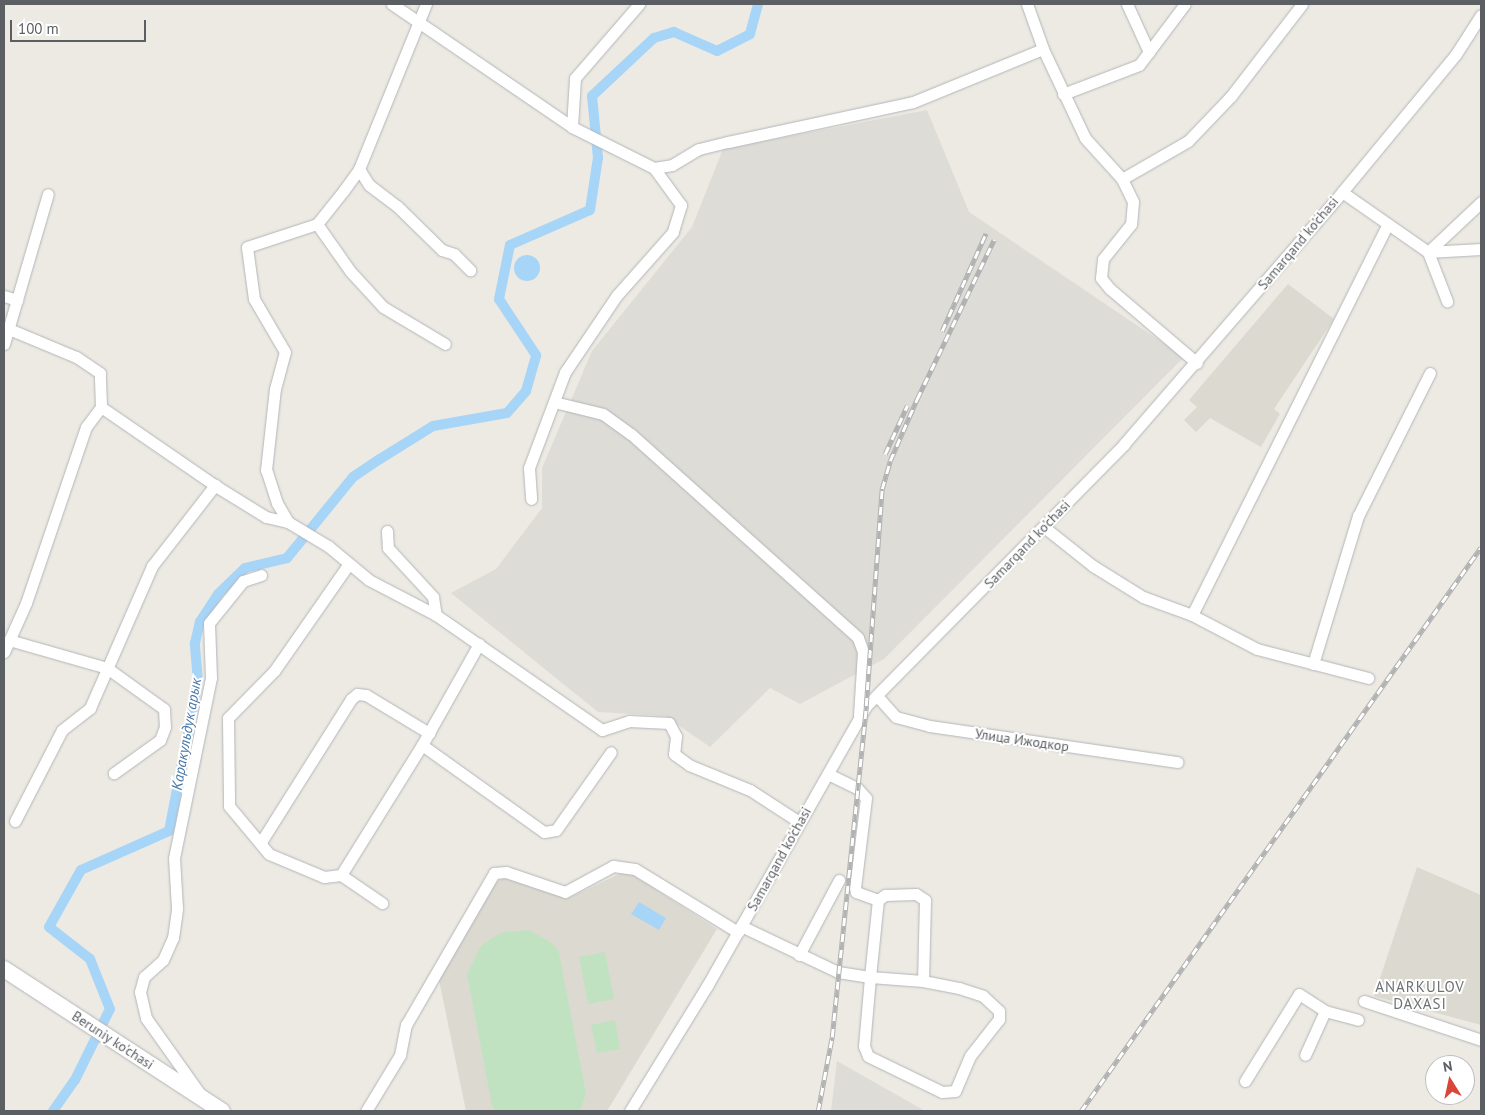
<!DOCTYPE html>
<meta charset="utf-8">
<style>
body{margin:0}
#map{position:relative;width:1485px;height:1115px;overflow:hidden;background:#eceae2;font-family:"PT Sans",sans-serif}
div>[style]{position:absolute}
.industrial>*{inset:0;background:#dedcd7}
.education>*{inset:0;background:#dcd9d1}
.green>*{inset:0;background:#c1e2c0}
.water>*{inset:0;background:#a7d5f8}
.round{border-radius:50%}
.canal>*{height:10px;margin:-5px;padding:0 5px;transform-origin:5px;border-radius:5px;background:#a7d5f8}
.roads{filter:drop-shadow(0 0 1px #b3b5b9) drop-shadow(0 0 1px #b3b5b9)}
.street>*{height:11px;margin:-5.5px;padding:0 5.5px;transform-origin:5.5px;border-radius:5.5px;background:#fff}
.secondary>*{height:16px;margin:-8px;padding:0 8px;transform-origin:8px;border-radius:8px;background:#fff}
.rail>*{height:4.5px;margin-top:-2.25px;transform-origin:0;background:repeating-linear-gradient(90deg,#fff 0 8px,#b1b2b2 0 16px);box-sizing:border-box;border-block:1px solid #b1b2b2}
span{translate:-50% -50%;white-space:nowrap;text-align:center;line-height:1.15;-webkit-text-stroke:4px #fff;paint-order:stroke}
.street-label{font-size:14px;color:#5b5e62}
.water-label{font-size:15px;color:#4677a7;font-style:italic}
.neighbourhood-label{font-size:15px;color:#6c7074;letter-spacing:1px}
.frame{position:absolute;inset:0;border:5px solid #5b5e62;pointer-events:none}
.north{position:absolute;left:1425px;top:1055px;width:50px;height:50px;box-sizing:border-box;background:#fff;border:1px solid #bdbfc0;border-radius:50%;rotate:350deg;font-size:14px;font-weight:700;line-height:20px;text-align:center;color:#5b5e62}
.north::after{content:'';display:block;margin:auto;width:18px;height:22px;background:#da453a;clip-path:polygon(50% 0,100% 100%,50% 72%,0 100%)}
.scale{position:absolute;left:10px;top:20px;width:136px;height:22px;box-sizing:border-box;border:2px solid #5b5e62;border-top:0;padding-left:6px;font-size:15px;line-height:18px;white-space:nowrap;color:#5b5e62;-webkit-text-stroke:4px #fff;paint-order:stroke}
</style>
<div id="map">
<div class="industrial">
<div style="clip-path:polygon(927px 110px,969px 212px,1184px 357px,884px 659px,800px 704px,770px 688px,710px 747px,665px 716px,598px 712px,451px 593px,496px 569px,542px 508px,542px 468px,592px 351px,692px 227px,723px 149px)"></div>
<div style="clip-path:polygon(837px 1061px,925px 1111px,831px 1111px)"></div>
</div>
<div class="education">
<div style="clip-path:polygon(1288px 284px,1334px 319px,1274px 409px,1280px 414px,1261px 447px,1210px 418px,1196px 432px,1184px 420px,1197px 407px,1189px 400px)"></div>
<div style="clip-path:polygon(1417px 867px,1481px 895px,1481px 1025px,1374px 996px)"></div>
<div style="clip-path:polygon(621px 873px,633px 875px,717px 929px,607px 1111px,466px 1111px,439px 980px,496px 882px,504px 878px,567px 899px)"></div>
</div>
<div class="green">
<div style="clip-path:polygon(529px 930px,552px 943px,559px 952px,586px 1094px,580px 1111px,496px 1111px,492px 1106px,467px 974px,481px 946px,492px 938px,504px 932px)"></div>
<div style="clip-path:polygon(605px 952px,614px 999px,588px 1004px,579px 957px)"></div>
<div style="clip-path:polygon(615px 1020px,620px 1049px,597px 1053px,591px 1025px)"></div>
</div>
<div class="water">
<div class="round" style="left:514px;top:255px;width:26px;height:26px"></div>
<div style="clip-path:polygon(639px 902px,666px 918px,659px 930px,631px 914px)"></div>
</div>
<div class="canal">
<div style="left:53px;top:1111px;width:38px;rotate:-55deg"></div>
<div style="left:75px;top:1080px;width:79px;rotate:-63.8deg"></div>
<div style="left:110px;top:1009px;width:54px;rotate:-111.8deg"></div>
<div style="left:90px;top:959px;width:52px;rotate:-142deg"></div>
<div style="left:49px;top:927px;width:65px;rotate:-60.7deg"></div>
<div style="left:81px;top:870px;width:96px;rotate:-23.9deg"></div>
<div style="left:169px;top:831px;width:153px;rotate:-79.1deg"></div>
<div style="left:198px;top:681px;width:38px;rotate:-95deg"></div>
<div style="left:195px;top:643px;width:22px;rotate:-77deg"></div>
<div style="left:200px;top:622px;width:33px;rotate:-57deg"></div>
<div style="left:218px;top:594px;width:37px;rotate:-44deg"></div>
<div style="left:245px;top:568px;width:43px;rotate:-13.4deg"></div>
<div style="left:287px;top:558px;width:104px;rotate:-50.8deg"></div>
<div style="left:353px;top:477px;width:32px;rotate:-34deg"></div>
<div style="left:380px;top:459px;width:62px;rotate:-31.9deg"></div>
<div style="left:433px;top:426px;width:75px;rotate:-10deg"></div>
<div style="left:507px;top:413px;width:29px;rotate:-49deg"></div>
<div style="left:526px;top:391px;width:37px;rotate:-74deg"></div>
<div style="left:536px;top:355px;width:67px;rotate:-123.5deg"></div>
<div style="left:499px;top:299px;width:55px;rotate:-78.5deg"></div>
<div style="left:510px;top:245px;width:87px;rotate:-23.6deg"></div>
<div style="left:590px;top:210px;width:53px;rotate:-81.3deg"></div>
<div style="left:598px;top:158px;width:62px;rotate:-95.5deg"></div>
<div style="left:592px;top:96px;width:85px;rotate:-43.1deg"></div>
<div style="left:654px;top:38px;width:21px;rotate:-17deg"></div>
<div style="left:674px;top:32px;width:47px;rotate:23.8deg"></div>
<div style="left:717px;top:51px;width:37px;rotate:-27deg"></div>
<div style="left:750px;top:34px;width:31px;rotate:-75deg"></div>
</div>
<div class="roads">
<div class="street">
<div style="left:392px;top:4px;width:218px;rotate:34.3deg"></div>
<div style="left:572px;top:127px;width:92px;rotate:26.6deg"></div>
<div style="left:654px;top:168px;width:46px;rotate:53.9deg"></div>
<div style="left:681px;top:205px;width:28px;rotate:107deg"></div>
<div style="left:673px;top:232px;width:84px;rotate:131.6deg"></div>
<div style="left:617px;top:295px;width:93px;rotate:124deg"></div>
<div style="left:565px;top:372px;width:103px;rotate:110.6deg"></div>
<div style="left:529px;top:468px;width:31px;rotate:86deg"></div>
<div style="left:1027px;top:4px;width:48px;rotate:70.4deg"></div>
<div style="left:1043px;top:49px;width:98px;rotate:64.7deg"></div>
<div style="left:1085px;top:138px;width:55px;rotate:47.9deg"></div>
<div style="left:1122px;top:179px;width:25px;rotate:64deg"></div>
<div style="left:1133px;top:202px;width:22px;rotate:95deg"></div>
<div style="left:1131px;top:224px;width:45px;rotate:128.7deg"></div>
<div style="left:1103px;top:259px;width:19px;rotate:96deg"></div>
<div style="left:1101px;top:278px;width:14px;rotate:51deg"></div>
<div style="left:1110px;top:289px;width:114px;rotate:40.4deg"></div>
<div style="left:1127px;top:4px;width:53px;rotate:65.4deg"></div>
<div style="left:1063px;top:94px;width:81px;rotate:-20.9deg"></div>
<div style="left:1139px;top:65px;width:76px;rotate:-53deg"></div>
<div style="left:572px;top:127px;width:49px;rotate:-86.5deg"></div>
<div style="left:575px;top:78px;width:98px;rotate:-49.1deg"></div>
<div style="left:654px;top:168px;width:18px;rotate:-9deg"></div>
<div style="left:672px;top:165px;width:31px;rotate:-31deg"></div>
<div style="left:699px;top:149px;width:30px;rotate:-14deg"></div>
<div style="left:728px;top:142px;width:189px;rotate:-12.2deg"></div>
<div style="left:913px;top:102px;width:140px;rotate:-22.2deg"></div>
<div style="left:359px;top:169px;width:19px;rotate:58deg"></div>
<div style="left:369px;top:185px;width:35px;rotate:37deg"></div>
<div style="left:397px;top:206px;width:63px;rotate:44.4deg"></div>
<div style="left:442px;top:250px;width:13px;rotate:18deg"></div>
<div style="left:454px;top:254px;width:23px;rotate:45deg"></div>
<div style="left:1122px;top:179px;width:76px;rotate:-29.9deg"></div>
<div style="left:1188px;top:141px;width:62px;rotate:-46.3deg"></div>
<div style="left:1231px;top:96px;width:116px;rotate:-52.3deg"></div>
<div style="left:1342px;top:192px;width:105px;rotate:34.9deg"></div>
<div style="left:1428px;top:252px;width:53px;rotate:68.8deg"></div>
<div style="left:317px;top:224px;width:57px;rotate:54.9deg"></div>
<div style="left:350px;top:271px;width:49px;rotate:47.5deg"></div>
<div style="left:383px;top:307px;width:72px;rotate:30.8deg"></div>
<div style="left:1428px;top:252px;width:73px;rotate:-43.3deg"></div>
<div style="left:1428px;top:252px;width:53px;rotate:-3.2deg"></div>
<div style="left:4px;top:296px;width:14px;rotate:17deg"></div>
<div style="left:4px;top:344px;width:156px;rotate:-73.7deg"></div>
<div style="left:554px;top:402px;width:50px;rotate:13.8deg"></div>
<div style="left:603px;top:414px;width:34px;rotate:36deg"></div>
<div style="left:631px;top:434px;width:305px;rotate:41.9deg"></div>
<div style="left:858px;top:638px;width:15px;rotate:70deg"></div>
<div style="left:863px;top:652px;width:63px;rotate:93.6deg"></div>
<div style="left:101px;top:407px;width:143px;rotate:34.5deg"></div>
<div style="left:219px;top:488px;width:55px;rotate:31.7deg"></div>
<div style="left:266px;top:517px;width:23px;rotate:13deg"></div>
<div style="left:288px;top:522px;width:47px;rotate:31deg"></div>
<div style="left:328px;top:546px;width:53px;rotate:39.7deg"></div>
<div style="left:369px;top:580px;width:76px;rotate:27.6deg"></div>
<div style="left:436px;top:615px;width:202px;rotate:34.7deg"></div>
<div style="left:602px;top:730px;width:28px;rotate:-18deg"></div>
<div style="left:629px;top:721px;width:40px;rotate:2.9deg"></div>
<div style="left:669px;top:723px;width:15px;rotate:62deg"></div>
<div style="left:676px;top:736px;width:18px;rotate:96deg"></div>
<div style="left:674px;top:754px;width:19px;rotate:36deg"></div>
<div style="left:689px;top:765px;width:66px;rotate:22.3deg"></div>
<div style="left:750px;top:790px;width:59px;rotate:33.1deg"></div>
<div style="left:288px;top:522px;width:22px;rotate:-120deg"></div>
<div style="left:277px;top:503px;width:35px;rotate:-108deg"></div>
<div style="left:266px;top:470px;width:81px;rotate:-83.7deg"></div>
<div style="left:275px;top:389px;width:38px;rotate:-75deg"></div>
<div style="left:285px;top:352px;width:61px;rotate:-120.3deg"></div>
<div style="left:254px;top:299px;width:52px;rotate:-97.7deg"></div>
<div style="left:247px;top:247px;width:74px;rotate:-18.2deg"></div>
<div style="left:317px;top:224px;width:43px;rotate:-51.5deg"></div>
<div style="left:344px;top:190px;width:26px;rotate:-54deg"></div>
<div style="left:359px;top:169px;width:178px;rotate:-67.9deg"></div>
<div style="left:1044px;top:527px;width:63px;rotate:38.5deg"></div>
<div style="left:1093px;top:566px;width:59px;rotate:31.8deg"></div>
<div style="left:1143px;top:597px;width:52px;rotate:20.2deg"></div>
<div style="left:1192px;top:615px;width:73px;rotate:27.6deg"></div>
<div style="left:1257px;top:649px;width:115px;rotate:14.6deg"></div>
<div style="left:387px;top:531px;width:17px;rotate:87deg"></div>
<div style="left:388px;top:548px;width:67px;rotate:47.4deg"></div>
<div style="left:433px;top:597px;width:18px;rotate:81deg"></div>
<div style="left:348px;top:565px;width:129px;rotate:124.9deg"></div>
<div style="left:274px;top:671px;width:66px;rotate:134.4deg"></div>
<div style="left:228px;top:718px;width:88px;rotate:89.3deg"></div>
<div style="left:229px;top:806px;width:62px;rotate:50.2deg"></div>
<div style="left:269px;top:854px;width:60px;rotate:22.7deg"></div>
<div style="left:324px;top:877px;width:17px;rotate:-7deg"></div>
<div style="left:341px;top:875px;width:50px;rotate:34.3deg"></div>
<div style="left:1192px;top:615px;width:437px;rotate:-63.4deg"></div>
<div style="left:9px;top:640px;width:102px;rotate:15.9deg"></div>
<div style="left:107px;top:668px;width:70px;rotate:35.7deg"></div>
<div style="left:164px;top:709px;width:18px;rotate:87deg"></div>
<div style="left:165px;top:727px;width:14px;rotate:111deg"></div>
<div style="left:160px;top:740px;width:57px;rotate:144.3deg"></div>
<div style="left:4px;top:652px;width:54px;rotate:-65.8deg"></div>
<div style="left:26px;top:603px;width:186px;rotate:-71.2deg"></div>
<div style="left:86px;top:427px;width:25px;rotate:-53deg"></div>
<div style="left:101px;top:407px;width:34px;rotate:-92deg"></div>
<div style="left:100px;top:373px;width:29px;rotate:-146deg"></div>
<div style="left:76px;top:357px;width:73px;rotate:-157.3deg"></div>
<div style="left:1313px;top:664px;width:155px;rotate:-73.1deg"></div>
<div style="left:1358px;top:516px;width:160px;rotate:-63.3deg"></div>
<div style="left:877px;top:696px;width:28px;rotate:48deg"></div>
<div style="left:896px;top:717px;width:35px;rotate:15deg"></div>
<div style="left:930px;top:726px;width:250px;rotate:8.3deg"></div>
<div style="left:422px;top:745px;width:150px;rotate:35.5deg"></div>
<div style="left:544px;top:832px;width:12px;rotate:-9deg"></div>
<div style="left:556px;top:830px;width:95px;rotate:-54.8deg"></div>
<div style="left:828px;top:774px;width:32px;rotate:26deg"></div>
<div style="left:857px;top:788px;width:13px;rotate:48deg"></div>
<div style="left:866px;top:798px;width:90px;rotate:97deg"></div>
<div style="left:855px;top:887px;width:5px;rotate:79deg"></div>
<div style="left:856px;top:892px;width:23px;rotate:20deg"></div>
<div style="left:15px;top:821px;width:102px;rotate:-62.7deg"></div>
<div style="left:62px;top:730px;width:36px;rotate:-38deg"></div>
<div style="left:90px;top:708px;width:155px;rotate:-66.4deg"></div>
<div style="left:152px;top:566px;width:103px;rotate:-52.1deg"></div>
<div style="left:261px;top:842px;width:169px;rotate:-57.8deg"></div>
<div style="left:351px;top:699px;width:8px;rotate:-40deg"></div>
<div style="left:357px;top:694px;width:9px;rotate:6deg"></div>
<div style="left:366px;top:695px;width:74px;rotate:31.1deg"></div>
<div style="left:341px;top:875px;width:153px;rotate:-58.1deg"></div>
<div style="left:422px;top:745px;width:116px;rotate:-60.6deg"></div>
<div style="left:741px;top:926px;width:107px;rotate:25.4deg"></div>
<div style="left:838px;top:972px;width:32px;rotate:9deg"></div>
<div style="left:870px;top:977px;width:77px;rotate:-84.1deg"></div>
<div style="left:878px;top:900px;width:9px;rotate:-36deg"></div>
<div style="left:885px;top:895px;width:31px;rotate:-2deg"></div>
<div style="left:916px;top:894px;width:11px;rotate:34deg"></div>
<div style="left:925px;top:900px;width:81px;rotate:91.4deg"></div>
<div style="left:799px;top:955px;width:85px;rotate:-61.9deg"></div>
<div style="left:870px;top:977px;width:53px;rotate:4.3deg"></div>
<div style="left:923px;top:981px;width:37px;rotate:11deg"></div>
<div style="left:959px;top:988px;width:25px;rotate:18deg"></div>
<div style="left:983px;top:996px;width:22px;rotate:43deg"></div>
<div style="left:999px;top:1011px;width:8px;rotate:90deg"></div>
<div style="left:999px;top:1019px;width:47px;rotate:128.1deg"></div>
<div style="left:970px;top:1056px;width:38px;rotate:113deg"></div>
<div style="left:955px;top:1091px;width:13px;rotate:176deg"></div>
<div style="left:942px;top:1092px;width:82px;rotate:-154.1deg"></div>
<div style="left:868px;top:1056px;width:11px;rotate:-112deg"></div>
<div style="left:864px;top:1046px;width:69px;rotate:-85deg"></div>
<div style="left:1364px;top:1001px;width:123px;rotate:18.4deg"></div>
<div style="left:1325px;top:1011px;width:34px;rotate:15deg"></div>
<div style="left:1245px;top:1081px;width:102px;rotate:-58.2deg"></div>
<div style="left:1299px;top:994px;width:31px;rotate:33deg"></div>
<div style="left:1325px;top:1011px;width:48px;rotate:114.4deg"></div>
<div style="left:200px;top:1094px;width:93px;rotate:-125.4deg"></div>
<div style="left:146px;top:1018px;width:27px;rotate:-103deg"></div>
<div style="left:140px;top:992px;width:16px;rotate:-75deg"></div>
<div style="left:144px;top:977px;width:25px;rotate:-42deg"></div>
<div style="left:163px;top:960px;width:24px;rotate:-66deg"></div>
<div style="left:173px;top:938px;width:30px;rotate:-82deg"></div>
<div style="left:177px;top:908px;width:50px;rotate:-93.4deg"></div>
<div style="left:174px;top:858px;width:184px;rotate:-78.4deg"></div>
<div style="left:211px;top:678px;width:55px;rotate:-92.1deg"></div>
<div style="left:209px;top:623px;width:54px;rotate:-51deg"></div>
<div style="left:243px;top:581px;width:19px;rotate:-18deg"></div>
<div style="left:366px;top:1111px;width:66px;rotate:-58.7deg"></div>
<div style="left:400px;top:1055px;width:31px;rotate:-79deg"></div>
<div style="left:406px;top:1025px;width:176px;rotate:-59.9deg"></div>
<div style="left:494px;top:873px;width:12px;rotate:-5deg"></div>
<div style="left:506px;top:872px;width:62px;rotate:18.7deg"></div>
<div style="left:565px;top:892px;width:55px;rotate:-28.4deg"></div>
<div style="left:613px;top:866px;width:22px;rotate:8deg"></div>
<div style="left:635px;top:869px;width:121px;rotate:31.5deg"></div>
<div style="left:630px;top:1111px;width:147px;rotate:-58.4deg"></div>
<div style="left:707px;top:986px;width:322px;rotate:-60.4deg"></div>
<div style="left:866px;top:706px;width:368px;rotate:-45.4deg"></div>
<div style="left:1124px;top:444px;width:333px;rotate:-49.1deg"></div>
<div style="left:1342px;top:192px;width:179px;rotate:-50.4deg"></div>
<div style="left:1456px;top:54px;width:46px;rotate:-57.3deg"></div>
</div>
<div class="secondary">
<div style="left:4px;top:969px;width:260px;rotate:33.1deg"></div>
</div>
</div>
<div class="rail">
<div style="left:942px;top:331px;width:107px;rotate:-65.8deg"></div>
<div style="left:885px;top:454px;width:53px;rotate:-65.4deg"></div>
<div style="left:818px;top:1111px;width:75px;rotate:-79.3deg"></div>
<div style="left:832px;top:1037px;width:333px;rotate:-84.1deg"></div>
<div style="left:866px;top:706px;width:218px;rotate:-85.8deg"></div>
<div style="left:882px;top:489px;width:29px;rotate:-74deg"></div>
<div style="left:890px;top:461px;width:68px;rotate:-66.5deg"></div>
<div style="left:917px;top:399px;width:177px;rotate:-64.2deg"></div>
<div style="left:1081px;top:1111px;width:691px;rotate:-54.65deg"></div>
</div>
<div class="street-label">
<span style="left:1298px;top:243px;rotate:-50deg">Samarqand ko'chasi</span>
<span style="left:1027px;top:544px;rotate:-46deg">Samarqand ko'chasi</span>
<span style="left:1022px;top:740px;rotate:8deg">Улица Ижодкор</span>
<span style="left:779px;top:859px;rotate:-61deg">Samarqand ko'chasi</span>
<span style="left:113px;top:1040px;rotate:33deg">Beruniy ko'chasi</span>
</div>
<div class="water-label">
<span style="left:186px;top:734px;rotate:-80deg">Каракульдук арык</span>
</div>
<div class="neighbourhood-label">
<span style="left:1420px;top:995px">ANARKULOV<br>DAXASI</span>
</div>
<div class="frame"></div>
<div class="north">N</div>
<div class="scale">100 m</div>
</div>
